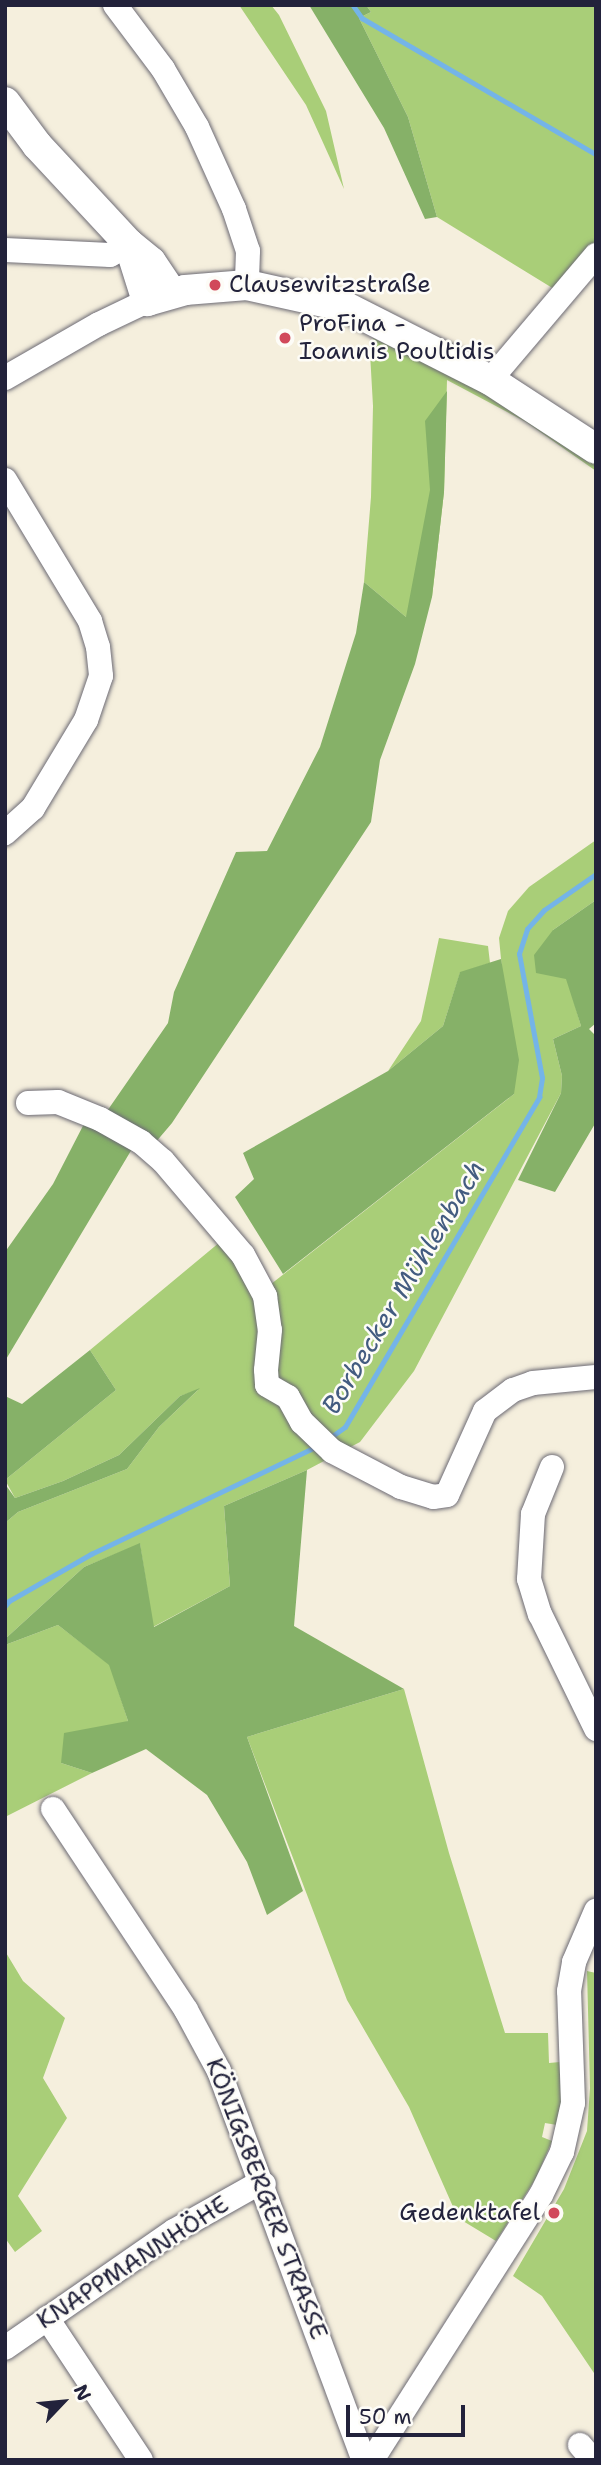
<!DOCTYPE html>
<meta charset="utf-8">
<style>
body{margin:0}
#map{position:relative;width:601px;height:2465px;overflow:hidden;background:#f5efdd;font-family:"Shantell Sans",sans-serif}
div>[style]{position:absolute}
.green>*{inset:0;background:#a9ce78}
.forest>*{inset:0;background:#86b168}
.stream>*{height:4.5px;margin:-2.25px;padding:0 2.25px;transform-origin:2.25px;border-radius:2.25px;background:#74b4e8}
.roads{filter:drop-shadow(0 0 2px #6c6a74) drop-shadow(0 0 2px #6c6a74)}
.minor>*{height:24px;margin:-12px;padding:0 12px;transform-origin:12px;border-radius:12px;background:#fff}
.major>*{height:30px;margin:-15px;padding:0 15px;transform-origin:15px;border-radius:15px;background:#fff}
.dots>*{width:19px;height:19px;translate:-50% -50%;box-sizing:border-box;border:4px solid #fdfcf7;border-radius:50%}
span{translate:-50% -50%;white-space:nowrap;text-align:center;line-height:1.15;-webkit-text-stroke:5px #fdfcf7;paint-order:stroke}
.poi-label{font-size:24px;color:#22223b}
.left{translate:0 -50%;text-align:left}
.right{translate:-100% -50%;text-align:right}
.street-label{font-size:24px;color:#22223b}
.water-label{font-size:26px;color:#435c80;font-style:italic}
.frame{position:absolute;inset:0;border:7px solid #22223b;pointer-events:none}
.north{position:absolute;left:28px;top:2367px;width:70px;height:70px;-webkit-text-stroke:5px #fdfcf7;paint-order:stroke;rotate:64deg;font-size:19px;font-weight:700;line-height:28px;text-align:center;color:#22223b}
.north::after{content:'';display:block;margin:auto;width:24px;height:32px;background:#22223b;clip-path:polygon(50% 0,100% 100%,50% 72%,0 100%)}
.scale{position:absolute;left:346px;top:2405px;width:119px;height:32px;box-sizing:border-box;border:4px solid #22223b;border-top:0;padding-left:9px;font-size:21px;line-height:24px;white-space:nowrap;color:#22223b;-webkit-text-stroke:5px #fdfcf7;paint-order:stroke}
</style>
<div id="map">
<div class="green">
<div style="clip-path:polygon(239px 5px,271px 5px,279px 15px,326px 111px,344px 189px,306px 105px)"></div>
<div style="clip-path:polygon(366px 5px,596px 5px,596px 241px,554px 289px,437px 217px,408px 117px,359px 18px,371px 12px)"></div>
<div style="clip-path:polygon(373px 338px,483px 389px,596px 461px,596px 471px,526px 422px,447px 380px,444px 492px,432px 597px,406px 617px,364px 582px,371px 497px,373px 406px,370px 353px)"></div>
<div style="clip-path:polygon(596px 840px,596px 900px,553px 930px,581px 1026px,553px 1039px,562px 1076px,561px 1093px,414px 1371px,360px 1442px,307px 1470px,224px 1506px,230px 1586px,153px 1627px,140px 1544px,84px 1567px,5px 1639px,5px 1523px,18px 1512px,127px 1469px,159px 1427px,198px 1390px,180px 1396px,119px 1455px,63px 1481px,15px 1498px,5px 1480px,116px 1390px,90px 1350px,220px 1242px,257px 1295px,514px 1094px,499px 938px,508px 911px,529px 887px)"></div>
<div style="clip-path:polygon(439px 938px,488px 946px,490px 963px,460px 973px,443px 1026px,388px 1071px,421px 1021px)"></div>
<div style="clip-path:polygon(58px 1625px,110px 1665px,128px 1721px,61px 1763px,92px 1773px,5px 1817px,5px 1645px)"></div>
<div style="clip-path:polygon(404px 1689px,449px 1853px,505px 2033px,548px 2033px,549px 2063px,560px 2062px,561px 2106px,557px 2125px,545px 2123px,542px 2137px,552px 2141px,536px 2178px,496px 2241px,458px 2218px,409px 2107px,347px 2000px,247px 1737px)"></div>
<div style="clip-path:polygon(5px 1951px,23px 1981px,65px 2018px,43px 2078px,67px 2118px,18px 2196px,42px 2231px,15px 2252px,5px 2238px)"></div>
<div style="clip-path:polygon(587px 1971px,596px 1973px,596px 2376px,542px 2296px,513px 2276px,564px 2189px,587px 2131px,590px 2088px)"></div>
</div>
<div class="forest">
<div style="clip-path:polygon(309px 5px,366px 5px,371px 12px,359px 18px,408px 117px,437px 217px,425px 219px,384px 128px)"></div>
<div style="clip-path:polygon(447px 391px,444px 492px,432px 597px,415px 664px,380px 760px,371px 822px,172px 1123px,155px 1143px,105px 1114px,168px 1023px,174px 992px,236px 852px,267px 851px,320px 747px,356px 633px,364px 582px,406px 617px,430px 490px,425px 421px)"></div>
<div style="clip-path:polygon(596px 900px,596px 1023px,589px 1029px,596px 1036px,596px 1122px,555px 1192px,518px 1180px,561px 1093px,562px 1076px,553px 1039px,581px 1026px,566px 979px,536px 973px,534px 955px,553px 930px)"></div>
<div style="clip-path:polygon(501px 959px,519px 1060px,514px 1094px,283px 1274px,235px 1197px,254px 1179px,243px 1153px,388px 1071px,443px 1026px,460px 972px)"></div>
<div style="clip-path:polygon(86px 1120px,132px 1149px,5px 1361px,5px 1252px,53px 1184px)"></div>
<div style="clip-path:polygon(90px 1350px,116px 1390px,5px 1480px,5px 1396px,22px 1404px)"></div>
<div style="clip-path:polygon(200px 1388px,159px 1427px,127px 1469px,18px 1512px,5px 1523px,5px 1484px,15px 1498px,63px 1481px,119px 1455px,180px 1396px)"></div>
<div style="clip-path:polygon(307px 1470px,294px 1626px,404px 1689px,247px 1737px,303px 1891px,267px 1915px,247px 1862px,207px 1795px,146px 1749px,92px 1773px,61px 1763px,64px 1733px,128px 1721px,109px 1665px,58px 1625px,5px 1645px,5px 1639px,84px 1567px,140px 1543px,154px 1627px,230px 1586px,224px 1506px)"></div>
</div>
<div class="stream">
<div style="left:353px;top:5px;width:16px;rotate:55deg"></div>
<div style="left:362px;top:18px;width:271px;rotate:30.2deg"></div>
<div style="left:331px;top:1437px;width:17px;rotate:-36deg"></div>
<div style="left:345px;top:1427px;width:383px;rotate:-59.5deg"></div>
<div style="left:539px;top:1097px;width:19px;rotate:-81deg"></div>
<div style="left:542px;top:1078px;width:126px;rotate:-100.5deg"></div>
<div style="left:519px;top:954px;width:26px;rotate:-72deg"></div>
<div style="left:527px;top:929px;width:25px;rotate:-48deg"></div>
<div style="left:544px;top:910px;width:63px;rotate:-34.7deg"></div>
<div style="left:5px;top:1606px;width:6px;rotate:-51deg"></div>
<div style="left:9px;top:1601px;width:95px;rotate:-29.8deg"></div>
<div style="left:91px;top:1554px;width:248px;rotate:-25.5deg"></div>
</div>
<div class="roads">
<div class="minor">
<div style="left:115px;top:5px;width:80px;rotate:53.1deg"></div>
<div style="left:163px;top:69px;width:67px;rotate:59.6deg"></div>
<div style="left:197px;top:127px;width:90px;rotate:65.7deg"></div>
<div style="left:234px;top:209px;width:44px;rotate:71.6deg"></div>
<div style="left:248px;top:251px;width:34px;rotate:92deg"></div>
<div style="left:5px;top:250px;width:105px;rotate:2.7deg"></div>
<div style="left:110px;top:255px;width:22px;rotate:-30deg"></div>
<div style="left:5px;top:378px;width:108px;rotate:-29.9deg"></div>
<div style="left:99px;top:324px;width:53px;rotate:-25.6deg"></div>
<div style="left:490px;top:380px;width:164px;rotate:-49.7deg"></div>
<div style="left:5px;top:480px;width:165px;rotate:58.9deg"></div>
<div style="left:90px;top:621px;width:27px;rotate:73deg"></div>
<div style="left:98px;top:647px;width:29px;rotate:84deg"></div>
<div style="left:101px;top:676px;width:46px;rotate:108.8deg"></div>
<div style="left:86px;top:720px;width:103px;rotate:121.1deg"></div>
<div style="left:33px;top:808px;width:38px;rotate:138deg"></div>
<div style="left:28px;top:1103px;width:30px;rotate:-2deg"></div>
<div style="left:58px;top:1102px;width:45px;rotate:22deg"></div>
<div style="left:100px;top:1119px;width:47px;rotate:29.3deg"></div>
<div style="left:141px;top:1142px;width:29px;rotate:41deg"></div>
<div style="left:163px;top:1161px;width:123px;rotate:49.6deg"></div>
<div style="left:243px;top:1255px;width:47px;rotate:61.8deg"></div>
<div style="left:265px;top:1296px;width:34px;rotate:82deg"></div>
<div style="left:270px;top:1330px;width:40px;rotate:95.7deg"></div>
<div style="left:266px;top:1370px;width:15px;rotate:86deg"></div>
<div style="left:267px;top:1385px;width:24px;rotate:30deg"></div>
<div style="left:288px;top:1397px;width:29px;rotate:61deg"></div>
<div style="left:302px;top:1422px;width:42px;rotate:44deg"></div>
<div style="left:332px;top:1451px;width:78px;rotate:27.6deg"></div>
<div style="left:401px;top:1487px;width:34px;rotate:17deg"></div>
<div style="left:433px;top:1497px;width:14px;rotate:-8deg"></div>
<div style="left:447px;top:1495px;width:92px;rotate:-65.7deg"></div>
<div style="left:485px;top:1411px;width:35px;rotate:-37deg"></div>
<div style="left:513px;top:1390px;width:21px;rotate:-19deg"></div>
<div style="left:533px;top:1383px;width:63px;rotate:-5.4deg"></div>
<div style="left:552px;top:1467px;width:51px;rotate:112deg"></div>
<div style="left:533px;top:1514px;width:65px;rotate:93.5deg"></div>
<div style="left:529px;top:1579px;width:37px;rotate:73deg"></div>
<div style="left:540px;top:1614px;width:128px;rotate:64deg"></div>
<div style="left:53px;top:1809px;width:241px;rotate:56.5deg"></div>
<div style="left:186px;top:2010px;width:69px;rotate:61.6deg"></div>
<div style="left:219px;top:2071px;width:415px;rotate:69.6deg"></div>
<div style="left:47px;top:2318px;width:170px;rotate:56.5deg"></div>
<div style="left:5px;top:2348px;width:206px;rotate:-34.7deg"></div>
<div style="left:174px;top:2231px;width:92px;rotate:-29.4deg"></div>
<div style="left:254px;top:2186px;width:10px;rotate:-11deg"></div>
<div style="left:580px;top:2445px;width:20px;rotate:49deg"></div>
<div style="left:372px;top:2460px;width:314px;rotate:-57.5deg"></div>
<div style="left:541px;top:2195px;width:48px;rotate:-64deg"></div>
<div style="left:562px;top:2152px;width:50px;rotate:-77.3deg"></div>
<div style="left:573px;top:2103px;width:112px;rotate:-92deg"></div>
<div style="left:569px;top:1991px;width:29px;rotate:-80deg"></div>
<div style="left:574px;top:1962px;width:56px;rotate:-66.7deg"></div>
</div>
<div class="major">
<div style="left:5px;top:102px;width:54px;rotate:53.3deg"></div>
<div style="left:37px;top:145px;width:135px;rotate:47.1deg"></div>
<div style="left:129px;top:244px;width:28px;rotate:39deg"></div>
<div style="left:151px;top:262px;width:36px;rotate:56deg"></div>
<div style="left:129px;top:244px;width:60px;rotate:72.5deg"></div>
<div style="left:147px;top:301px;width:40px;rotate:-16deg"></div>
<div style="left:185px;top:290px;width:62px;rotate:-4.6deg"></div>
<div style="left:247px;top:285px;width:101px;rotate:12.5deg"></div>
<div style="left:346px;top:307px;width:161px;rotate:26.9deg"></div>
<div style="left:490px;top:380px;width:126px;rotate:33.1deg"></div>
</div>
</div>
<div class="dots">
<div style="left:215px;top:285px;background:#d1495b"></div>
<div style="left:285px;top:338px;background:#d1495b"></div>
<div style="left:554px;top:2213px;background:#d1495b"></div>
</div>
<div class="poi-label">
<span class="left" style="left:229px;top:285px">Clausewitzstraße</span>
<span class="left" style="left:299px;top:338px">ProFina -<br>Ioannis Poultidis</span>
<span class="right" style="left:540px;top:2213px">Gedenktafel</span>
</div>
<div class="street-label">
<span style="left:266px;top:2199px;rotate:69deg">KÖNIGSBERGER STRASSE</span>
<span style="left:133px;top:2263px;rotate:-33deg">KNAPPMANNHÖHE</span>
</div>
<div class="water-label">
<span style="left:403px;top:1287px;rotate:-59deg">Borbecker Mühlenbach</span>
</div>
<div class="frame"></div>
<div class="north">N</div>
<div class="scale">50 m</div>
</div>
